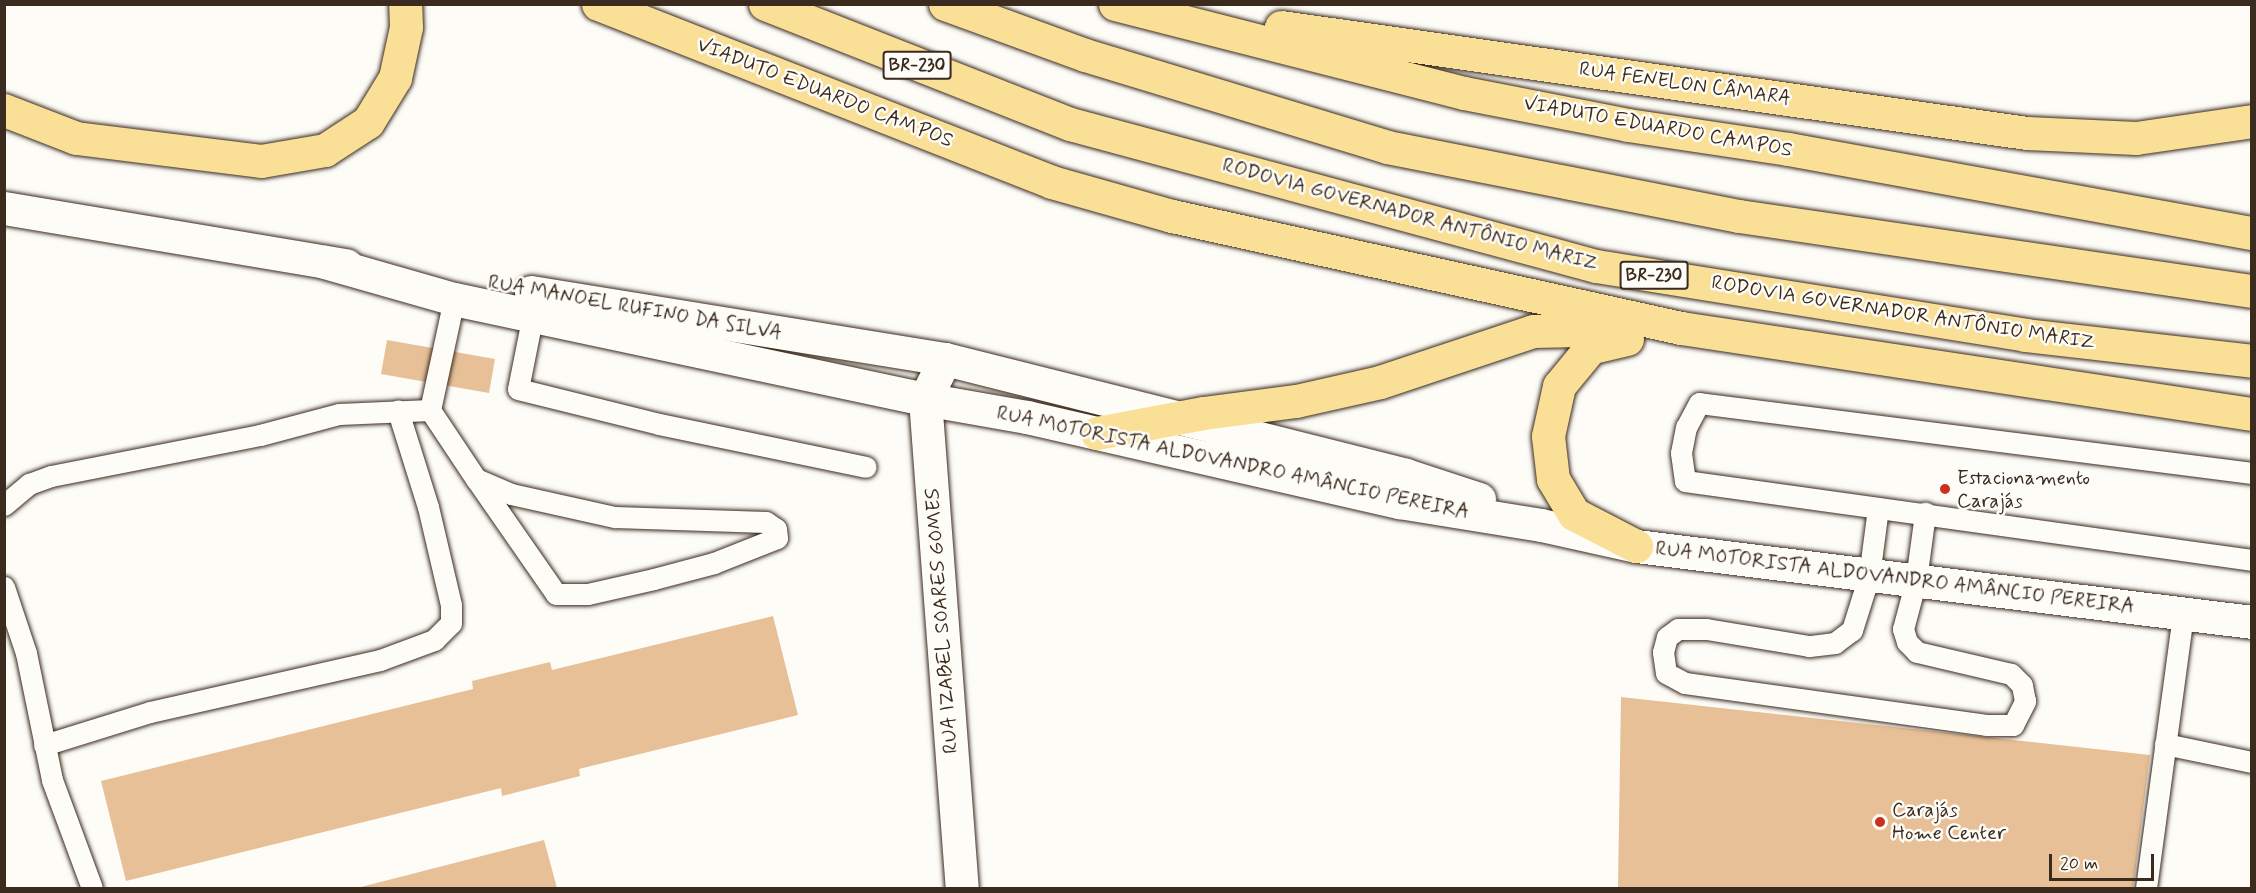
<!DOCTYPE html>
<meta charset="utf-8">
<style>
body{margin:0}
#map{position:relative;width:2256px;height:893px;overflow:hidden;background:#fdfcf7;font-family:Mynerve,sans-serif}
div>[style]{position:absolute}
.building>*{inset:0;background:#e7c097}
.roads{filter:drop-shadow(0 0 2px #3b2a1e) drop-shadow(0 0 2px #3b2a1e)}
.service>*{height:21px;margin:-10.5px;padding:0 10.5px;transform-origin:10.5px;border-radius:10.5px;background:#fdfcf7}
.minor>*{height:33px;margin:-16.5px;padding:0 16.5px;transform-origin:16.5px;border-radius:16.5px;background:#fdfcf7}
.secondary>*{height:33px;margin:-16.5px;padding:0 16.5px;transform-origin:16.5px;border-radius:16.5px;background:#fdfcf7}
.primary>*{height:33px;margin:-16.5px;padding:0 16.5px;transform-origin:16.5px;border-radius:16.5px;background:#fadf96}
.trunk>*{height:33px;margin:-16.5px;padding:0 16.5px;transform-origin:16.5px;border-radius:16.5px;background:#fadf96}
.dots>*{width:16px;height:16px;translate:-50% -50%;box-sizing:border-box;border:3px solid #fdfcf7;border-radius:50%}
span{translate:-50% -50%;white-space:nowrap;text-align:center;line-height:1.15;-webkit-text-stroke:5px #fdfcf7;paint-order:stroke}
.shield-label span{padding:2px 4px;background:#fdfcf7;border:2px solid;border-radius:4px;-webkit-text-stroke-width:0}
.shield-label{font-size:18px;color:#3b2a1e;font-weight:700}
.street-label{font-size:20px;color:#3b2a1e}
.poi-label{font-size:20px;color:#3b2a1e}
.left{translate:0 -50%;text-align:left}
.frame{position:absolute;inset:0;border:6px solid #3b2a1e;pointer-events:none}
.scale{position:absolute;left:2049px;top:854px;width:105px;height:27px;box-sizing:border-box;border:3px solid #3b2a1e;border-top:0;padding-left:8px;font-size:18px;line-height:21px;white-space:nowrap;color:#3b2a1e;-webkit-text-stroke:4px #fdfcf7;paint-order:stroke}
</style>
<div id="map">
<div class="building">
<div style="clip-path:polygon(387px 340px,495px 359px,489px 393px,381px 374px)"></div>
<div style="clip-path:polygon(773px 616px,798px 715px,579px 769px,580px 776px,502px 796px,501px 788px,126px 881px,101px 781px,473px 689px,472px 681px,550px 662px,552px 670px)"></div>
<div style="clip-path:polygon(1621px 697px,2150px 755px,2133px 888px,1618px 888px)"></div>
<div style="clip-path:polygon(544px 840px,557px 888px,357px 888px)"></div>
</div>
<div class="roads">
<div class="service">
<div style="left:533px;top:314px;width:76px;rotate:101.3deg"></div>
<div style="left:518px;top:389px;width:145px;rotate:13.9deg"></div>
<div style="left:659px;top:424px;width:211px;rotate:11.7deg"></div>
<div style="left:430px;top:410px;width:83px;rotate:56.3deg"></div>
<div style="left:476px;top:479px;width:38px;rotate:23deg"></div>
<div style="left:511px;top:494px;width:107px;rotate:12.5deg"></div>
<div style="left:615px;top:517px;width:151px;rotate:1.9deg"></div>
<div style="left:766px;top:522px;width:12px;rotate:35deg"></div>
<div style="left:776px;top:529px;width:9px;rotate:84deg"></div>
<div style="left:777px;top:538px;width:68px;rotate:158.4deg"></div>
<div style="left:714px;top:563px;width:62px;rotate:165.1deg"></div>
<div style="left:654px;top:579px;width:68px;rotate:167.2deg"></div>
<div style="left:588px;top:594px;width:32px;rotate:180deg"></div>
<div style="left:556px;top:594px;width:140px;rotate:-124.8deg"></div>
<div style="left:2252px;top:473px;width:557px;rotate:-172.79deg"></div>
<div style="left:1699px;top:403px;width:27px;rotate:118deg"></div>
<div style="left:1686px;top:427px;width:26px;rotate:101deg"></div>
<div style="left:1681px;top:453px;width:28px;rotate:82deg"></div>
<div style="left:1685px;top:481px;width:572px;rotate:7.93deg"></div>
<div style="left:4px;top:505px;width:33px;rotate:-40deg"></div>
<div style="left:29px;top:484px;width:23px;rotate:-20deg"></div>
<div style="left:51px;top:476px;width:213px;rotate:-11.1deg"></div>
<div style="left:260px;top:435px;width:82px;rotate:-14.9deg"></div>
<div style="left:339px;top:414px;width:91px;rotate:-2.5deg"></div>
<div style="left:430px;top:410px;width:114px;rotate:-77.8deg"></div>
<div style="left:1878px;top:508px;width:69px;rotate:97.5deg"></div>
<div style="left:1869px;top:576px;width:57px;rotate:107.5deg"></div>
<div style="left:1852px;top:630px;width:21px;rotate:143deg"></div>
<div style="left:1835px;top:643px;width:26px;rotate:173deg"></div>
<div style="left:1809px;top:646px;width:104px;rotate:-170.6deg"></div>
<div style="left:1706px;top:629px;width:28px;rotate:180deg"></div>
<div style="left:1678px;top:629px;width:14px;rotate:144deg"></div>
<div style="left:1667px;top:637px;width:16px;rotate:105deg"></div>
<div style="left:1663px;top:652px;width:21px;rotate:82deg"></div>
<div style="left:1666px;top:673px;width:21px;rotate:28deg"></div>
<div style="left:1685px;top:683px;width:304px;rotate:7.9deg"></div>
<div style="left:1986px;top:725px;width:27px"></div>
<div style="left:2013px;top:725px;width:27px;rotate:-63deg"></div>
<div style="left:2025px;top:701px;width:16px;rotate:-101deg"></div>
<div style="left:2022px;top:685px;width:16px;rotate:-135deg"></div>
<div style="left:2011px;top:674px;width:97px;rotate:-166.8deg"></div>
<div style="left:1917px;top:652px;width:14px;rotate:-135deg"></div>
<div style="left:1907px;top:642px;width:14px;rotate:-107deg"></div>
<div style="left:1903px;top:629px;width:51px;rotate:-75.1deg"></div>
<div style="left:1916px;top:580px;width:68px;rotate:-82.3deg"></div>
<div style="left:4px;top:587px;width:70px;rotate:71.6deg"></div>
<div style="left:26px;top:653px;width:130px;rotate:78.4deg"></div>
<div style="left:52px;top:780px;width:115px;rotate:69.7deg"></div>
<div style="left:2165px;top:744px;width:89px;rotate:11.7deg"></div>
<div style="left:44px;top:745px;width:111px;rotate:-17.3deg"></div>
<div style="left:150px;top:712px;width:236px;rotate:-12.7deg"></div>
<div style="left:380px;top:660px;width:58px;rotate:-20.3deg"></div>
<div style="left:434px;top:640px;width:24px;rotate:-45deg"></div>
<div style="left:451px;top:623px;width:18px;rotate:-90deg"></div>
<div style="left:451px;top:605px;width:101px;rotate:-103.2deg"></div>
<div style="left:428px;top:507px;width:101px;rotate:-107.4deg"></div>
<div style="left:2146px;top:888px;width:277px;rotate:-82.3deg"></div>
</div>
<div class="minor">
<div style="left:945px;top:359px;width:45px;rotate:116.6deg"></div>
<div style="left:925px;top:399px;width:490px;rotate:85.7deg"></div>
</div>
<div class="secondary">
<div style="left:4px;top:208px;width:347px;rotate:9.5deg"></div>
<div style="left:324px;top:262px;width:135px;rotate:15.9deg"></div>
<div style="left:454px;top:299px;width:481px;rotate:12deg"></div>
<div style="left:925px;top:399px;width:104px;rotate:10deg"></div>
<div style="left:1027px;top:417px;width:382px;rotate:12.9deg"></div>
<div style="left:1399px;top:502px;width:144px;rotate:9.2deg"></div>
<div style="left:1541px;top:525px;width:97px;rotate:12.5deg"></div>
<div style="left:1636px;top:546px;width:621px;rotate:7.03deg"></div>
<div style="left:531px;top:292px;width:419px;rotate:9.2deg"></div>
<div style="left:945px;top:359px;width:475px;rotate:14.1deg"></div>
<div style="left:1406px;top:475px;width:77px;rotate:18.2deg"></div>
</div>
<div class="primary">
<div style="left:598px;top:4px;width:488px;rotate:21.4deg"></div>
<div style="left:1052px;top:182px;width:125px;rotate:15.8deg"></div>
<div style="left:1172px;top:216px;width:521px;rotate:12.41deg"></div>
<div style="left:1681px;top:328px;width:577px;rotate:8.57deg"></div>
<div style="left:1115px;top:4px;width:360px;rotate:14.3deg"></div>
<div style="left:1464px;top:93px;width:167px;rotate:11deg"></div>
<div style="left:1628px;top:125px;width:162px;rotate:8.5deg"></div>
<div style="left:1788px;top:149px;width:472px;rotate:10.3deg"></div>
<div style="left:1281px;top:27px;width:753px;rotate:8.09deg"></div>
<div style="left:2027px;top:133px;width:109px;rotate:2.6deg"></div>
<div style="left:2136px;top:138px;width:117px;rotate:-8.3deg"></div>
<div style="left:4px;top:110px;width:77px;rotate:21.3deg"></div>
<div style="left:76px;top:138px;width:186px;rotate:7.1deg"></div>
<div style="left:261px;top:161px;width:65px;rotate:-9.8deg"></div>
<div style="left:325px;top:150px;width:51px;rotate:-33.1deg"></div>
<div style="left:368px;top:122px;width:52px;rotate:-58.5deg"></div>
<div style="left:395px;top:78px;width:52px;rotate:-77.8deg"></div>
<div style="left:406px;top:27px;width:23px;rotate:-92deg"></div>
<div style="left:1627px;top:339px;width:37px;rotate:167deg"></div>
<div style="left:1591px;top:347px;width:50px;rotate:129.4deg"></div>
<div style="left:1559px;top:386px;width:51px;rotate:102.4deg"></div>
<div style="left:1548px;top:436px;width:43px;rotate:83.4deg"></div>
<div style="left:1553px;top:479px;width:41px;rotate:59deg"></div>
<div style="left:1574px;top:514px;width:70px;rotate:27.3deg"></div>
<div style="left:1097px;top:433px;width:108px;rotate:-10.7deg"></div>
<div style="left:1203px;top:413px;width:94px;rotate:-7.4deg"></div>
<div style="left:1296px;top:401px;width:86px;rotate:-12.7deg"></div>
<div style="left:1380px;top:382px;width:161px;rotate:-18.4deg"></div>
<div style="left:1533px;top:331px;width:92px;rotate:-1.2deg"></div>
</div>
<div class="trunk">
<div style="left:765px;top:4px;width:328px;rotate:21.5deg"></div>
<div style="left:1070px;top:124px;width:545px;rotate:15.11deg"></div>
<div style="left:1596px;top:266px;width:435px;rotate:9.1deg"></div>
<div style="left:2025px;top:335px;width:228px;rotate:6.5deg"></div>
<div style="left:945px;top:4px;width:149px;rotate:20deg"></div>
<div style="left:1085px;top:55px;width:316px;rotate:16.9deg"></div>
<div style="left:1387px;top:147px;width:359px;rotate:11.1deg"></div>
<div style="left:1739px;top:216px;width:518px;rotate:8.32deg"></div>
</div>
</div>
<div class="dots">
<div style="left:1945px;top:489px;background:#c8321e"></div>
<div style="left:1880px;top:822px;background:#c8321e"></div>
</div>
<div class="shield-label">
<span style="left:917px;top:65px">BR-230</span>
<span style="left:1654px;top:275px">BR-230</span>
</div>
<div class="street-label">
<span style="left:1685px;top:84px;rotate:8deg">RUA FENELON CÂMARA</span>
<span style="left:825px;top:93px;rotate:21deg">VIADUTO EDUARDO CAMPOS</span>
<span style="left:1658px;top:127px;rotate:10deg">VIADUTO EDUARDO CAMPOS</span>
<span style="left:1410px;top:215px;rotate:15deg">RODOVIA GOVERNADOR ANTÔNIO MARIZ</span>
<span style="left:635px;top:308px;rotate:10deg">RUA MANOEL RUFINO DA SILVA</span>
<span style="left:1903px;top:313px;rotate:9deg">RODOVIA GOVERNADOR ANTÔNIO MARIZ</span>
<span style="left:1233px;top:463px;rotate:12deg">RUA MOTORISTA ALDOVANDRO AMÂNCIO PEREIRA</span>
<span style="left:1895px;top:578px;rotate:7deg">RUA MOTORISTA ALDOVANDRO AMÂNCIO PEREIRA</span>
<span style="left:942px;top:621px;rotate:-94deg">RUA IZABEL SOARES GOMES</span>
</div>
<div class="poi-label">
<span class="left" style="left:1957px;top:490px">Estacionamento<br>Carajás</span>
<span class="left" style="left:1892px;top:822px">Carajás<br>Home Center</span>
</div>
<div class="frame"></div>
<div class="scale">20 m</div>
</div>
